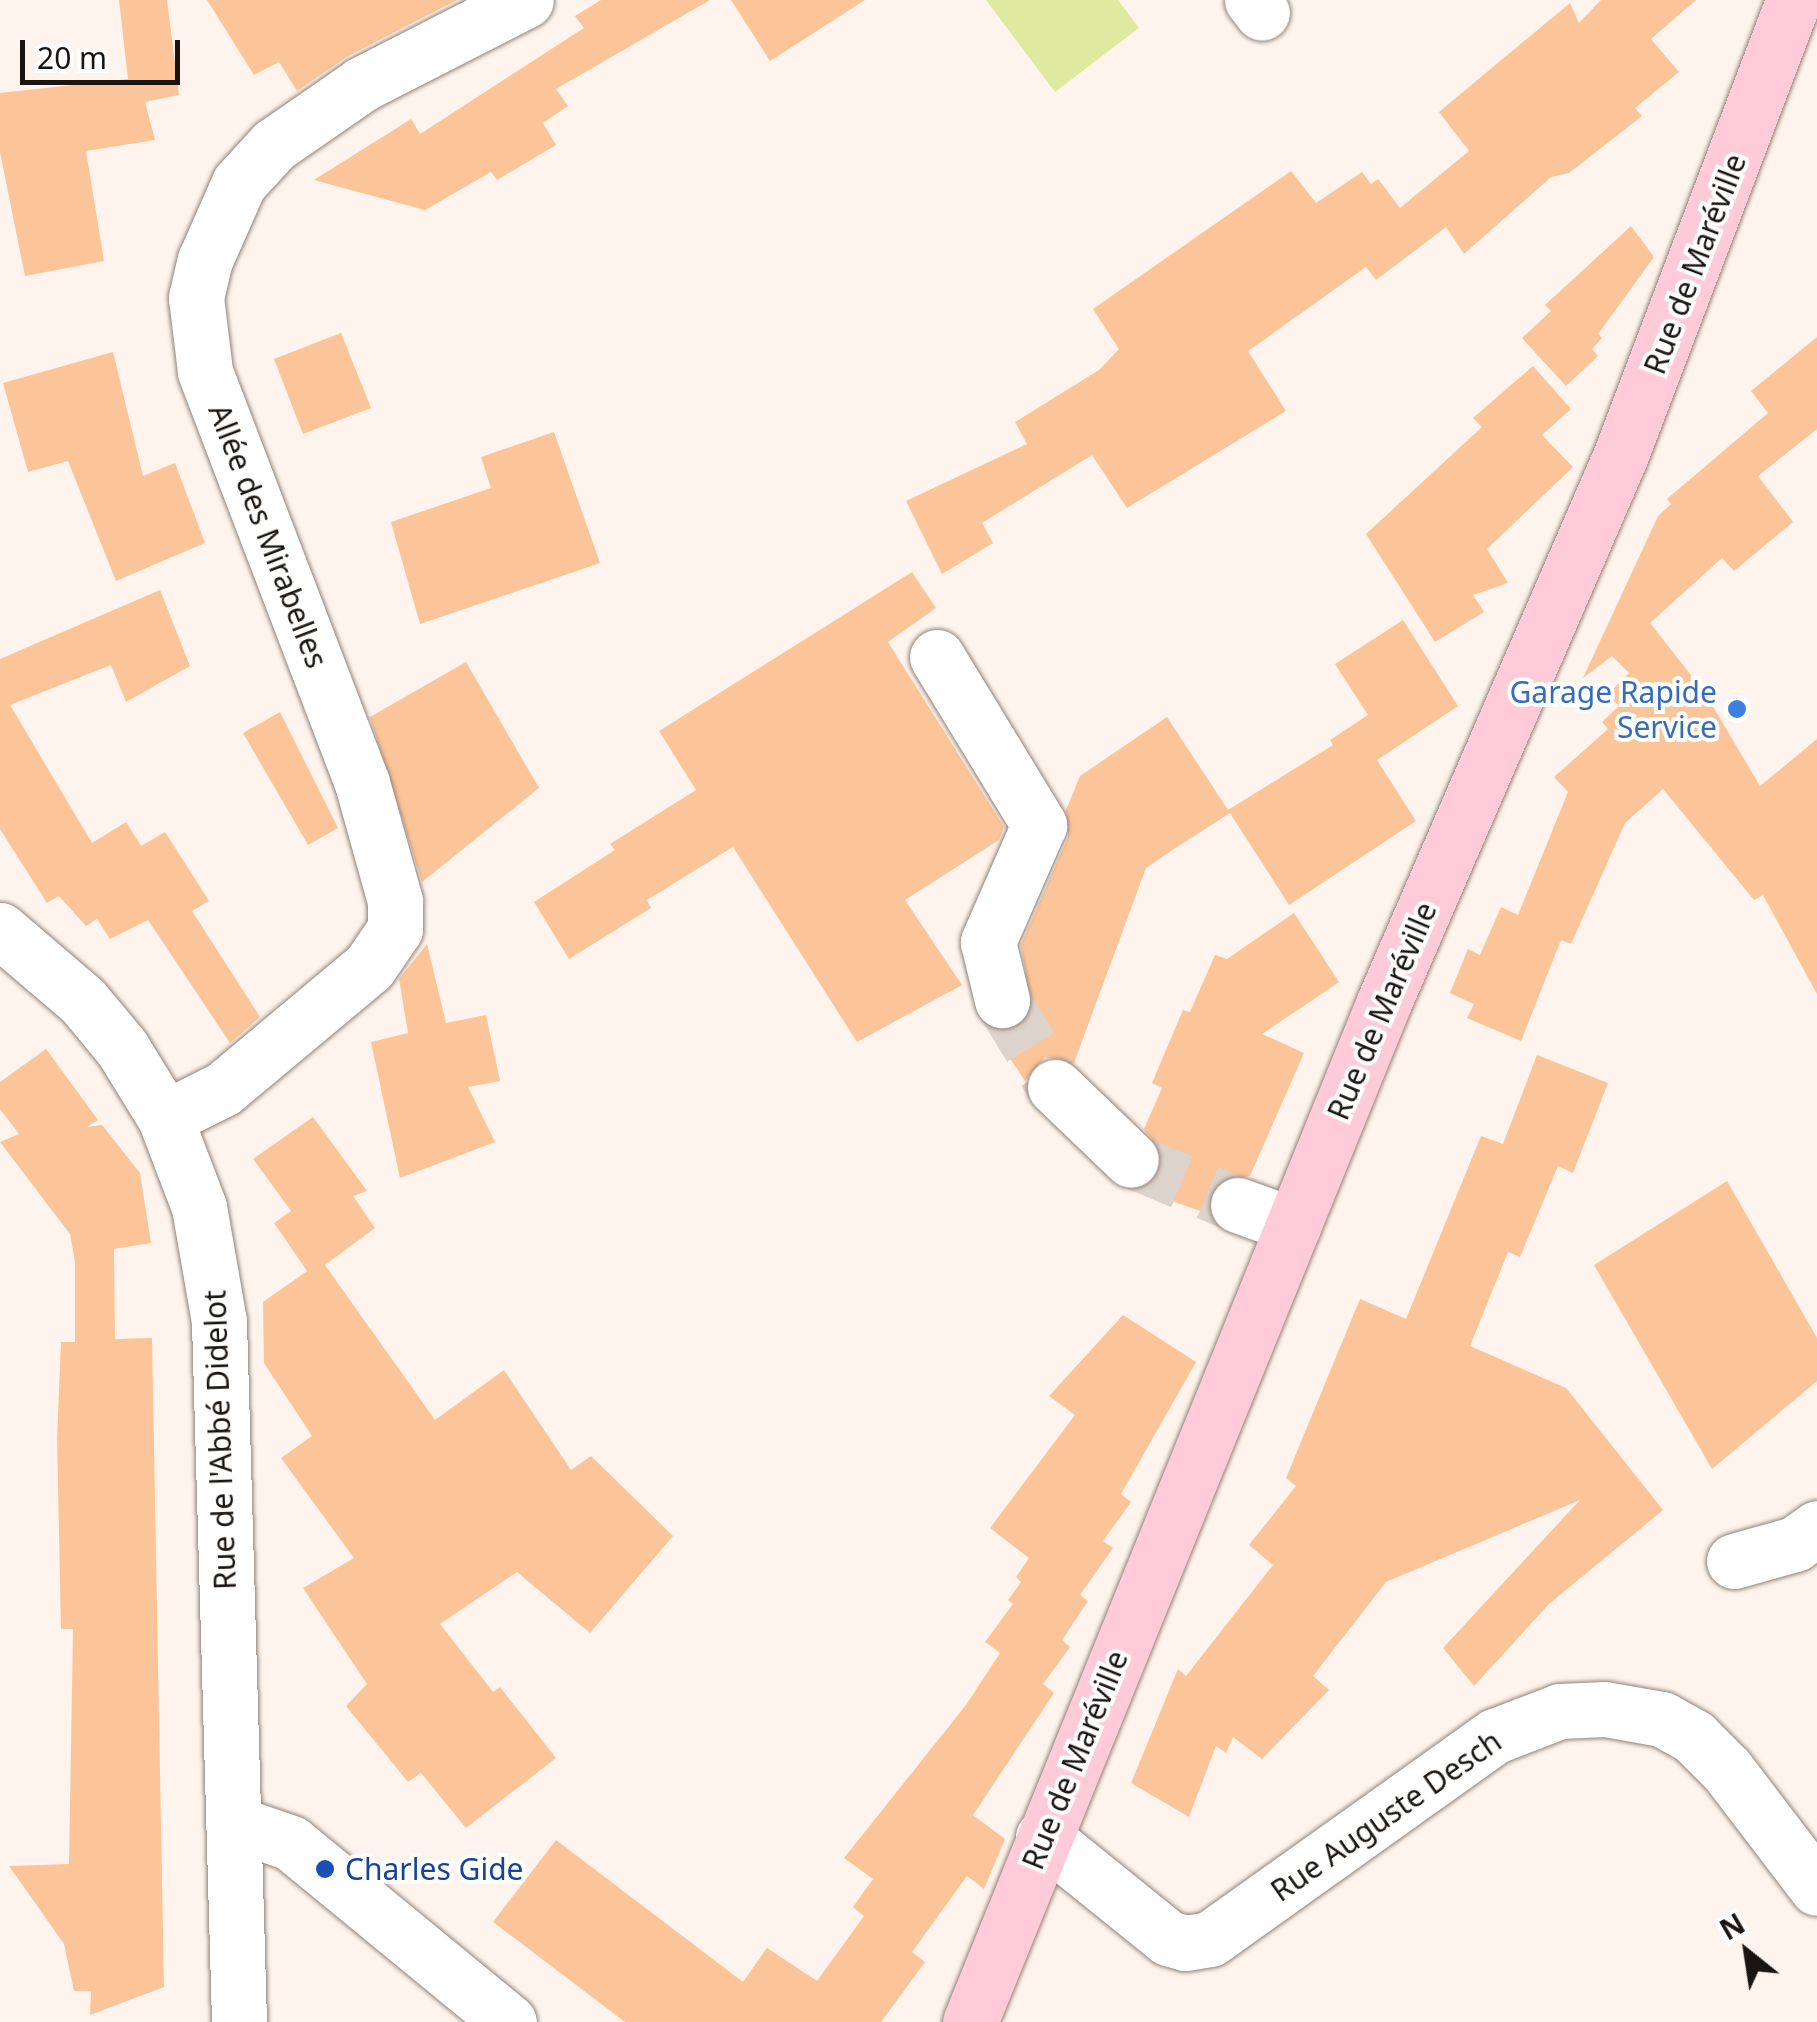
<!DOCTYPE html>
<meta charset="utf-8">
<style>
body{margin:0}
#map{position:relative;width:1817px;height:2022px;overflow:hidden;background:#fef4ed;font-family:"Noto Sans",sans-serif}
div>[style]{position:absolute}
.green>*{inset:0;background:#dfeaa0}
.building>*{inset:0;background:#fcc599}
.minor-tunnel>*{height:55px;margin-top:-27.5px;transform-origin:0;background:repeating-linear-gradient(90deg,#dcd3cc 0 55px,transparent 0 83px)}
.roads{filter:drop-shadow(0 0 2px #908278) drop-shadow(0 0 2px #908278)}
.minor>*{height:55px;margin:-27.5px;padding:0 27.5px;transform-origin:27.5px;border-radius:27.5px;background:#fff}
.major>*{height:55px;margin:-27.5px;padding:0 27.5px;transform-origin:27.5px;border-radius:27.5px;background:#ffcbd8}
.dots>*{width:28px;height:28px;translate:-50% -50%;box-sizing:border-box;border:5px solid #fff;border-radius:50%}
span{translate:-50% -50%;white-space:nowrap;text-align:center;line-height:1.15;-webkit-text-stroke:8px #fff;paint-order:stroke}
.street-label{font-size:30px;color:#1b1511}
.shop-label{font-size:30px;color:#366cbe}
.right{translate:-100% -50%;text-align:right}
.transit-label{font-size:30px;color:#164399}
.left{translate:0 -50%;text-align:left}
.north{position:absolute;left:1697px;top:1902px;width:100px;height:100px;-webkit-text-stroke:8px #fff;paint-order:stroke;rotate:330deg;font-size:28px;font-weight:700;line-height:40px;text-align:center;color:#1b1511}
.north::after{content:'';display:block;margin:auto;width:35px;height:45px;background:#1b1511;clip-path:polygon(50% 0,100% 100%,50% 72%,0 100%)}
.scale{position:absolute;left:20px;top:40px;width:160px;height:45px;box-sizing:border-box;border:5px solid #1b1511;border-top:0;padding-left:12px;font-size:30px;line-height:35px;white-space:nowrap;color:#1b1511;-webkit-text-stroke:8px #fff;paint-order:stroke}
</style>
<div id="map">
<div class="green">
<div style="clip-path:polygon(986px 0,1118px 0,1139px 28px,1055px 92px)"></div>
</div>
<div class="building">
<div style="clip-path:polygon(119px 0,167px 0,179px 95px,145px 102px,155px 140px,86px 151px,104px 261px,25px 276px,0 152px,0 93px,128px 79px)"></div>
<div style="clip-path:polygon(207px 0,457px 0,348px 56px,297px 91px,279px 62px,254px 75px)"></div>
<div style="clip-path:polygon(601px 0,710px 0,556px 89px,568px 106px,543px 123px,556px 145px,497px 180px,491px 172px,425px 210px,314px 180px,411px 119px,420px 134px,584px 28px,575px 16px)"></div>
<div style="clip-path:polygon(731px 0,865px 0,770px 61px)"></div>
<div style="clip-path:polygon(1601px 0,1696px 0,1651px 39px,1679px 72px,1635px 108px,1642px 116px,1569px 173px,1551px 177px,1464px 254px,1446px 227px,1376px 280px,1366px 267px,1248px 351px,1286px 411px,1127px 508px,1092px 455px,982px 523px,993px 543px,942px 574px,906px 501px,1027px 444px,1015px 422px,1099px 370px,1119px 349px,1093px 309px,1291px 171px,1316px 203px,1362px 172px,1371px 184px,1378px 179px,1400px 208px,1469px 151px,1439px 112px,1570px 3px,1579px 23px)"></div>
<div style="clip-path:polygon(1631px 226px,1654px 257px,1598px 334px,1602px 338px,1592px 349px,1598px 356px,1566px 386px,1522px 338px,1551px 311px,1545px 305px)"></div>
<div style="clip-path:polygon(341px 333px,371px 408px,303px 434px,274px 359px)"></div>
<div style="clip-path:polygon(1817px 337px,1817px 429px,1758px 476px,1793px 522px,1734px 571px,1722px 558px,1650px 623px,1705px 693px,1760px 786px,1817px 739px,1817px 994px,1763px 895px,1754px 900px,1663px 789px,1625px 823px,1571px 944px,1561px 940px,1521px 1041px,1467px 1018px,1474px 1004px,1450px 993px,1468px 949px,1480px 955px,1501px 907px,1518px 915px,1568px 792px,1554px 777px,1608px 729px,1602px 722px,1619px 706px,1608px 694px,1629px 673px,1612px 656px,1583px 678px,1658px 516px,1671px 504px,1667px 499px,1768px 413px,1751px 391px)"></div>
<div style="clip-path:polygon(113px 352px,143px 476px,175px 463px,205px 543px,116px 581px,68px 461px,28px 472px,3px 383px)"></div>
<div style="clip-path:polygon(1533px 366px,1571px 409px,1542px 435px,1573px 467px,1487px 549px,1508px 583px,1473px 595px,1484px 612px,1435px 642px,1366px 534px,1482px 427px,1473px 418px)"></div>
<div style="clip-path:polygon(554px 432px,600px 563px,420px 624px,391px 522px,491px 488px,481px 457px)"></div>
<div style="clip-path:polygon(912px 572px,936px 608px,888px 642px,1004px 827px,999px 840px,905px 900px,962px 985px,857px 1042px,733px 847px,647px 900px,651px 908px,569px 959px,534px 902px,615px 850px,610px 844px,696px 790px,659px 731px)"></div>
<div style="clip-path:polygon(160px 590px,190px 666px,126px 702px,111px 665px,10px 705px,92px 843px,126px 822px,141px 846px,165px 832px,209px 901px,192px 911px,260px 1017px,230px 1043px,148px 920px,110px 939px,97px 919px,86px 926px,59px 896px,47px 903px,0 829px,0 659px)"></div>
<div style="clip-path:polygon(1403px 620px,1458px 706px,1377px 760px,1416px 821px,1289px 905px,1230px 813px,1174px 849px,1146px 868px,1074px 1063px,1045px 1057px,1025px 1081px,990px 1028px,1010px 1030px,1032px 1010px,1021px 945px,1068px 837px,1066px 810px,1080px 776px,1167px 717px,1228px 810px,1333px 745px,1330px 740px,1368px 715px,1335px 664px)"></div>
<div style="clip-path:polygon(466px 662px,539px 788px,422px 882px,370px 717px)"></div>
<div style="clip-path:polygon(280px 712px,338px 828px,308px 845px,243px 733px)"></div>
<div style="clip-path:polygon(1294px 913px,1339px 982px,1262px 1034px,1304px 1053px,1250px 1176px,1217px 1182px,1208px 1195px,1209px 1214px,1140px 1190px,1161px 1166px,1161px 1150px,1144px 1129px,1162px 1088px,1152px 1083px,1183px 1010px,1190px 1012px,1215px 955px,1227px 959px)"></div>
<div style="clip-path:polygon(427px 944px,446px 1023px,486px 1015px,500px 1081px,468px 1087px,495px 1142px,400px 1178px,371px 1042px,408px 1033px,399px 979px)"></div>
<div style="clip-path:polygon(46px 1049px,98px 1120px,87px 1127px,102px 1125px,140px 1173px,151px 1243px,114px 1249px,115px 1339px,152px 1338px,164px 1987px,90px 2015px,91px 1991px,74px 1991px,64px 1944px,9px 1866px,69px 1864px,73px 1629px,61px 1629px,57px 1438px,61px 1342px,75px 1342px,75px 1262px,70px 1234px,0 1142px,19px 1134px,0 1109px,0 1082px)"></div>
<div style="clip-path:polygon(1537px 1055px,1608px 1083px,1573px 1173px,1558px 1166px,1520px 1257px,1508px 1252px,1470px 1346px,1566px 1388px,1663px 1510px,1549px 1604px,1474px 1686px,1443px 1648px,1580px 1500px,1386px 1582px,1313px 1676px,1329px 1690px,1262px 1759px,1233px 1737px,1226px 1753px,1216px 1746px,1189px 1817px,1131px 1783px,1178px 1669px,1186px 1676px,1273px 1565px,1249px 1545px,1296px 1486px,1286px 1478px,1360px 1299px,1406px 1319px,1481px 1136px,1503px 1144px)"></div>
<div style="clip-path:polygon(313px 1117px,367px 1191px,353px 1196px,375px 1228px,325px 1265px,435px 1420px,504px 1370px,571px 1470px,591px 1456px,673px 1536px,590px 1633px,517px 1572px,440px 1624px,493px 1692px,500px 1687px,556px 1758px,466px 1828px,421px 1773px,408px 1782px,346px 1706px,367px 1684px,303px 1588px,354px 1558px,281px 1458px,312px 1436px,264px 1363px,263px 1302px,307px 1271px,274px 1223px,291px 1211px,253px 1159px)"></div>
<div style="clip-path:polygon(1727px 1181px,1817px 1338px,1817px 1381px,1712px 1469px,1594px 1265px)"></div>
<div style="clip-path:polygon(1123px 1315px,1196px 1362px,1121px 1494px,1131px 1502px,1103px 1541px,1113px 1548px,1080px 1595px,1088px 1601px,1062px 1640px,1070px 1647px,1043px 1684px,1054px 1693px,973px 1815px,1005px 1839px,984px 1889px,967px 1876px,912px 1952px,925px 1962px,881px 2022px,625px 2022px,493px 1922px,556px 1840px,743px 1982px,767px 1948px,817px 1981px,864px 1916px,853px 1907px,873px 1879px,844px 1858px,966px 1705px,1000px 1653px,985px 1642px,1013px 1604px,1008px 1600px,1021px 1582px,1016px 1577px,1029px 1558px,990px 1528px,1075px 1415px,1049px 1396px)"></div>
</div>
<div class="minor-tunnel">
<div style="left:1002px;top:1000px;width:102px;rotate:58.7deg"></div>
<div style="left:1131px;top:1160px;width:116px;rotate:22.8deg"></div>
</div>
<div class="roads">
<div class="minor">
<div style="left:1252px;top:0;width:16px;rotate:52deg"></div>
<div style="left:937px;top:657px;width:197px;rotate:58.7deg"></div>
<div style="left:1039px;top:825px;width:128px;rotate:113.6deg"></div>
<div style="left:988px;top:942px;width:60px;rotate:76.4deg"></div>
<div style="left:0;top:930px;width:109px;rotate:40.5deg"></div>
<div style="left:83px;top:1001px;width:61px;rotate:50.3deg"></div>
<div style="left:122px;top:1048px;width:82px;rotate:58.4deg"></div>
<div style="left:165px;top:1118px;width:95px;rotate:69.1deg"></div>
<div style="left:199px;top:1207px;width:117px;rotate:80.1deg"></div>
<div style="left:219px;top:1322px;width:700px;rotate:88.36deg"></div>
<div style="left:1055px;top:1087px;width:105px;rotate:43.8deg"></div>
<div style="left:165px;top:1118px;width:65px;rotate:-26.6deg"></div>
<div style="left:223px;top:1089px;width:190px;rotate:-39.9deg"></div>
<div style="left:369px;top:967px;width:46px;rotate:-55.6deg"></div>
<div style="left:395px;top:929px;width:28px;rotate:-90deg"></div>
<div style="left:395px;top:901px;width:123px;rotate:-105.6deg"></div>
<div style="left:362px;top:783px;width:441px;rotate:-110.9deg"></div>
<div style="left:205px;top:371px;width:74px;rotate:-97deg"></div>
<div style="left:196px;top:298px;width:39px;rotate:-77deg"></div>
<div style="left:205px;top:260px;width:84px;rotate:-66.2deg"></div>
<div style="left:239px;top:183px;width:52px;rotate:-47.4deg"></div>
<div style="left:274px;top:145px;width:107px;rotate:-34.7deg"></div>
<div style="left:362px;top:84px;width:184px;rotate:-27.1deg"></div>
<div style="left:1238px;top:1205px;width:59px;rotate:20deg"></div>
<div style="left:1734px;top:1561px;width:63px;rotate:-15.6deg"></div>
<div style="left:1795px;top:1544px;width:27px;rotate:-36deg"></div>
<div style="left:233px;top:1823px;width:61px;rotate:19deg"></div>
<div style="left:291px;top:1843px;width:282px;rotate:39.4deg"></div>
<div style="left:1043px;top:1837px;width:161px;rotate:38.9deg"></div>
<div style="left:1168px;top:1938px;width:18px;rotate:16deg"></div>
<div style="left:1185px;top:1943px;width:25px;rotate:-9deg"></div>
<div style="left:1210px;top:1939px;width:350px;rotate:-35.5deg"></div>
<div style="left:1495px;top:1736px;width:70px;rotate:-21deg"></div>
<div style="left:1560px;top:1711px;width:45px;rotate:-2.5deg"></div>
<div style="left:1605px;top:1709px;width:58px;rotate:10deg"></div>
<div style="left:1662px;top:1719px;width:37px;rotate:29deg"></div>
<div style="left:1694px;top:1737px;width:47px;rotate:45deg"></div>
<div style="left:1727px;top:1770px;width:148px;rotate:52.7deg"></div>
</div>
<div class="major">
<div style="left:970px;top:2022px;width:1101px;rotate:-67.91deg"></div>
<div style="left:1384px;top:1002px;width:594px;rotate:-66.59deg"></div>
<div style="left:1620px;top:457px;width:489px;rotate:-69.2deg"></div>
</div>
</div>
<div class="dots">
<div style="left:1737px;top:709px;background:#3f7fe0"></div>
<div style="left:325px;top:1869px;background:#1a4fb4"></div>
</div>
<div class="street-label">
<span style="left:1695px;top:264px;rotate:-69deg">Rue de Maréville</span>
<span style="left:268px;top:536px;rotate:69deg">Allée des Mirabelles</span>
<span style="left:1382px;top:1011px;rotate:-67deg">Rue de Maréville</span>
<span style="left:220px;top:1440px;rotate:-92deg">Rue de l'Abbé Didelot</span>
<span style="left:1075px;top:1760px;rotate:-68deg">Rue de Maréville</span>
<span style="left:1386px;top:1816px;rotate:-35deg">Rue Auguste Desch</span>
</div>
<div class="shop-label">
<span class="right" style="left:1717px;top:709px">Garage Rapide<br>Service</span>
</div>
<div class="transit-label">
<span class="left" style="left:345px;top:1869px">Charles Gide</span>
</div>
<div class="north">N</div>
<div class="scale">20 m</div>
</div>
